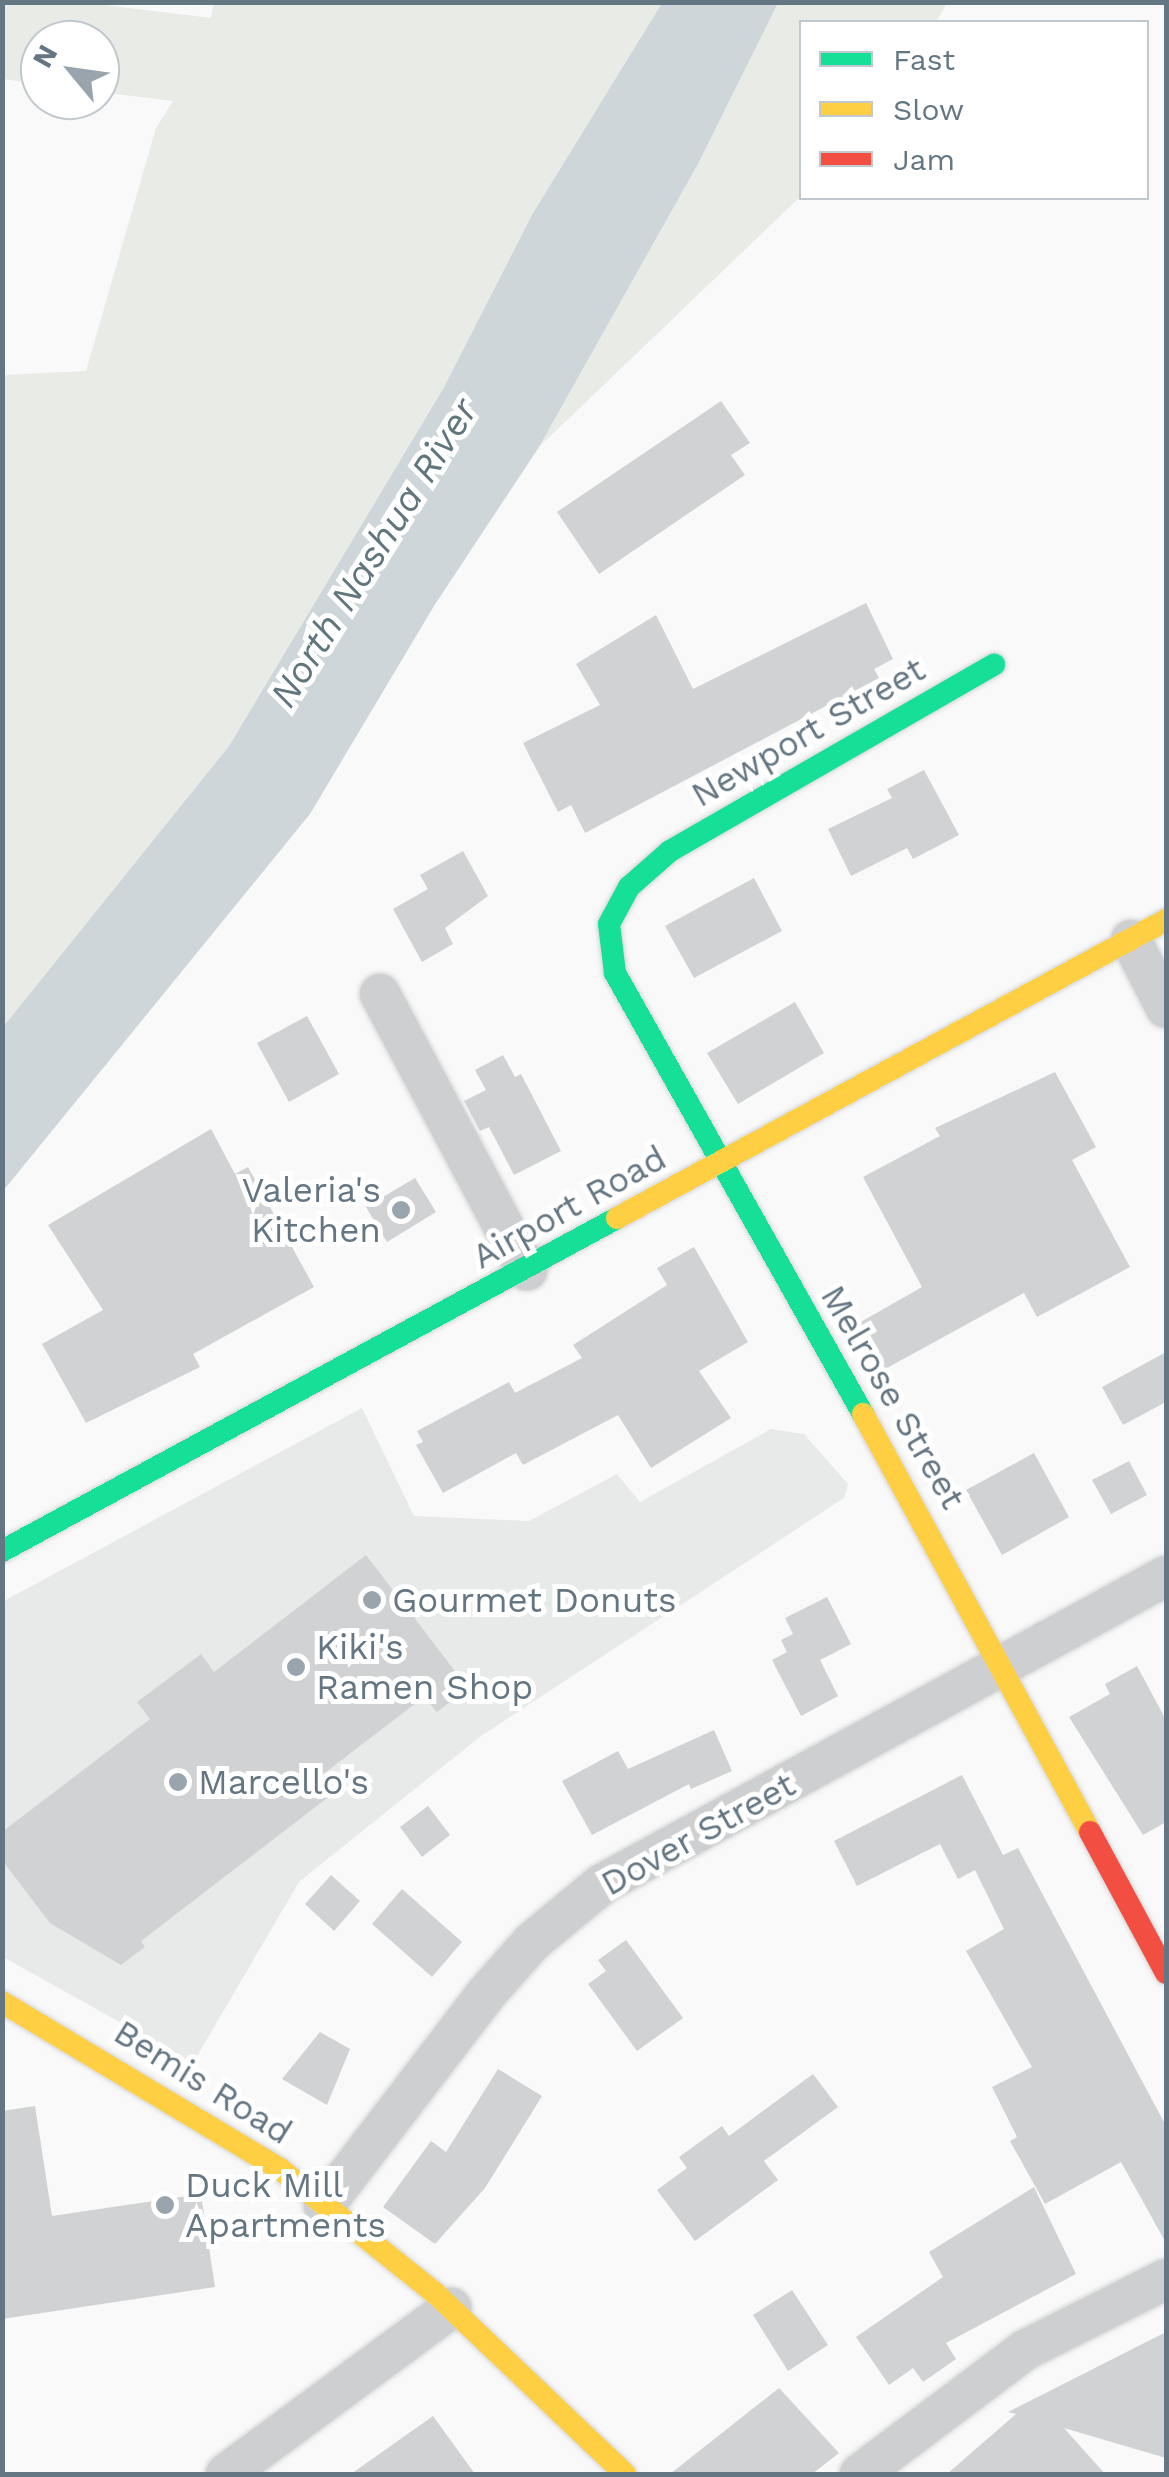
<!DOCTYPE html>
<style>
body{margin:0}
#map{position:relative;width:1169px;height:2477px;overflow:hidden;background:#f9f9f9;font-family:"Work Sans",sans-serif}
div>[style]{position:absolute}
.built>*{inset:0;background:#e8e9e9}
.green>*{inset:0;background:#e8ebe6}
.water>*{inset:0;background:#ced6d9}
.building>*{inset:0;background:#d0d2d3}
.roads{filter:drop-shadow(0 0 2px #d5d6d7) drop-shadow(0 0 2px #d5d6d7)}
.street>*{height:40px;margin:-20px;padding:0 20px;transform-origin:20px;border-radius:20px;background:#cecfd0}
.fast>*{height:22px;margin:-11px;padding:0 11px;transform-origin:11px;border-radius:11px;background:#16e098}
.slow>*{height:22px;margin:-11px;padding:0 11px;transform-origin:11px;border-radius:11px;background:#ffcf43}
.jam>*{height:22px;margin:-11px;padding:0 11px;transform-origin:11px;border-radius:11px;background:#f24e42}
.dots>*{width:28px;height:28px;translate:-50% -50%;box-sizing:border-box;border:5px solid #fff;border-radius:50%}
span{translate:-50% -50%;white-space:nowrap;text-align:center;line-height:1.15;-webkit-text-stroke:10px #fff;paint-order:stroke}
.street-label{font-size:35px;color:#657683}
.poi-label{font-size:35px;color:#657683}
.right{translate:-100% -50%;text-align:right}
.left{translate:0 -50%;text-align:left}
.water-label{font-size:38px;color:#60757c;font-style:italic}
.frame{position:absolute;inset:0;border:5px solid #657683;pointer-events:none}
.legend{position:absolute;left:799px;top:20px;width:350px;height:180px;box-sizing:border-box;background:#fff;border:2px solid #c1c8cd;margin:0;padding:12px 18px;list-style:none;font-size:30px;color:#657683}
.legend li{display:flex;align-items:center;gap:20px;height:50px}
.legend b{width:50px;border:2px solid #c1c8cd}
.north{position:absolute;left:20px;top:20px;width:100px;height:100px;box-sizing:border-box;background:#fff;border:2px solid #c1c8cd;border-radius:50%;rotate:299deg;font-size:28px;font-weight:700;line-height:40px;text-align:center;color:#657683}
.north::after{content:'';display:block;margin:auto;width:35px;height:45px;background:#99a4ac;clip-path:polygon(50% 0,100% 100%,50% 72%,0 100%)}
</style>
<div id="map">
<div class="built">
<div style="clip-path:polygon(362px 1408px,414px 1516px,529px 1521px,617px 1474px,640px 1502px,771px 1429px,804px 1434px,848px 1484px,844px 1498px,481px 1736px,299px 1882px,193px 2063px,3px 1957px,2px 1602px)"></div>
</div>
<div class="green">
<div style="clip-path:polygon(214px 2px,662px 3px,533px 213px,443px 389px,229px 746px,3px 1027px,3px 375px,86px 371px,156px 128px,173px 101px,100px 92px,100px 40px,40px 40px,40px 84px,3px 79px,3px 3px,88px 3px,211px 18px)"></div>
<div style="clip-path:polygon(778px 3px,947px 3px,936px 22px,802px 22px,801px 196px,539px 447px,698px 164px)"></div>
</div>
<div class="water">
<div style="clip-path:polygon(662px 3px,778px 3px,698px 164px,539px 447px,434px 606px,310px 814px,3px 1191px,3px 1027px,229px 746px,443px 389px,533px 213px)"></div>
</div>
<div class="building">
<div style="clip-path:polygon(721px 401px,750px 443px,731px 455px,745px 475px,599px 574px,557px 512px)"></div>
<div style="clip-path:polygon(866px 603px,893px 659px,874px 669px,879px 678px,585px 833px,571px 805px,558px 812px,523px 743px,600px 705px,576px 664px,656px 615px,693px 689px)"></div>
<div style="clip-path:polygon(924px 770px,959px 835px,913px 859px,907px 848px,851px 876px,828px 829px,892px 798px,887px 789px)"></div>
<div style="clip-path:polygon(463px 851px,488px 896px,445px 928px,453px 944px,422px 962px,393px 909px,428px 889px,420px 875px)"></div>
<div style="clip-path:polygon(754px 878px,782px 931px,694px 978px,665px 926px)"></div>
<div style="clip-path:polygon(795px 1002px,824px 1053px,738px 1104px,707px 1053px)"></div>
<div style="clip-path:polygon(307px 1016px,339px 1074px,289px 1102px,257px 1043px)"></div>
<div style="clip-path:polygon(503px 1055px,515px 1077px,521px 1074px,561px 1151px,514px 1175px,489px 1127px,480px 1131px,464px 1101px,486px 1090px,475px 1070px)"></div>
<div style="clip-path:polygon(1055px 1072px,1096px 1147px,1072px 1160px,1130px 1267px,1037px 1317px,1024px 1293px,885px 1369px,859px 1323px,922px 1287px,863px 1177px,940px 1136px,935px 1128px)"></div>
<div style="clip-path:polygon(211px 1129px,235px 1174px,248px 1167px,314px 1287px,193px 1354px,200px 1367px,86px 1423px,42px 1344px,103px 1310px,48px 1225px)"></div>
<div style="clip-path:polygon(415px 1178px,436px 1212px,387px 1242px,366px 1207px)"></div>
<div style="clip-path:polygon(694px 1247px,748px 1342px,699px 1371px,731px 1418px,651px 1468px,618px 1415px,523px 1465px,516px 1453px,443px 1493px,416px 1445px,423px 1442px,417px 1431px,509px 1382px,515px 1393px,582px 1358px,573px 1345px,667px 1285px,657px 1268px)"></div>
<div style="clip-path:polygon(1166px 1352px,1166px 1402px,1123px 1425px,1102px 1387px)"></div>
<div style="clip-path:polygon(1034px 1453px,1069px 1517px,1002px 1555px,966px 1490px)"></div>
<div style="clip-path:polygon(1129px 1461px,1147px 1495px,1111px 1514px,1092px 1480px)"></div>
<div style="clip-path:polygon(366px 1555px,468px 1688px,437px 1712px,424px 1697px,318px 1778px,331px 1795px,141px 1941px,145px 1947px,121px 1965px,50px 1923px,2px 1860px,2px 1832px,150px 1719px,137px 1702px,201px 1654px,214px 1672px)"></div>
<div style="clip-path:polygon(827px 1597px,851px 1644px,820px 1660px,838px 1696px,801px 1716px,772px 1660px,787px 1652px,781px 1640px,793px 1634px,785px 1618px)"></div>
<div style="clip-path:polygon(1137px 1666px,1166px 1720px,1166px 1822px,1143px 1835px,1069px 1717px,1110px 1694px,1105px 1684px)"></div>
<div style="clip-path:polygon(714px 1730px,732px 1771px,691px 1789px,689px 1784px,592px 1835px,562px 1781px,618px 1751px,628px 1769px)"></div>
<div style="clip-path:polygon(962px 1775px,1003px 1855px,1018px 1848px,1166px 2126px,1166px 2243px,1121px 2162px,1045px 2204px,1010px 2141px,1017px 2137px,992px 2087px,1032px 2067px,966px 1951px,1004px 1929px,975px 1870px,958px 1879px,940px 1844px,857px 1886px,834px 1841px)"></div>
<div style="clip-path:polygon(428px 1806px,450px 1835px,422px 1857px,400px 1827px)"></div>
<div style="clip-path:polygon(331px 1875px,360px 1901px,334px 1931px,305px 1904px)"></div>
<div style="clip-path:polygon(402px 1889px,462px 1942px,432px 1977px,372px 1924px)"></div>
<div style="clip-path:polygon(626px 1940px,683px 2018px,637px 2051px,588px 1984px,606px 1971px,598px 1960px)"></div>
<div style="clip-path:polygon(320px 2032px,350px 2049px,327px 2105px,282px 2079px)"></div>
<div style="clip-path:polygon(498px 2069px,542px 2096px,485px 2188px,435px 2244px,383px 2207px,431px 2141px,446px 2152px)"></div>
<div style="clip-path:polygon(813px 2074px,838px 2107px,764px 2161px,778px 2180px,695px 2241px,657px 2190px,687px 2168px,679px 2157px,722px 2126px,729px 2136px)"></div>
<div style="clip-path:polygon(35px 2106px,52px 2216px,201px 2194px,215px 2287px,2px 2319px,2px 2111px)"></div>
<div style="clip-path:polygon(1034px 2187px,1076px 2274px,946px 2343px,956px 2359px,923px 2382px,913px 2368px,889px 2385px,856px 2337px,943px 2277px,929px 2252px)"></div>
<div style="clip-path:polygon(792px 2290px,828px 2345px,788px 2371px,753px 2315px)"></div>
<div style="clip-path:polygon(1166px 2332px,1166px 2458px,1064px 2428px,1105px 2474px,947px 2474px,1016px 2414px,1008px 2412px)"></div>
<div style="clip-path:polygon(779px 2388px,839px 2453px,812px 2474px,670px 2474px)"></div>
<div style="clip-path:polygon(433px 2416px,475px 2474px,351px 2474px)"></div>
</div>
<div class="roads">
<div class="street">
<div style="left:1131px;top:940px;width:76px;rotate:62.8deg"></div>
<div style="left:380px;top:994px;width:313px;rotate:62deg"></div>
<div style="left:324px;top:2206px;width:267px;rotate:-52.6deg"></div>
<div style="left:486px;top:1994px;width:69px;rotate:-48.5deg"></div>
<div style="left:532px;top:1942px;width:91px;rotate:-39.6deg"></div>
<div style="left:602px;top:1884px;width:643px;rotate:-28.64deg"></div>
<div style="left:226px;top:2474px;width:280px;rotate:-36.4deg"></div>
<div style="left:860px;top:2474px;width:206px;rotate:-36.9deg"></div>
<div style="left:1025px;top:2350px;width:158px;rotate:-26.7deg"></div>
</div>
<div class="fast">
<div style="left:863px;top:1414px;width:506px;rotate:-119.35deg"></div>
<div style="left:615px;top:973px;width:49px;rotate:-97deg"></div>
<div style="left:609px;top:924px;width:42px;rotate:-61.6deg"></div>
<div style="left:629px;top:887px;width:55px;rotate:-41.3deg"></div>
<div style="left:670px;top:851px;width:374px;rotate:-29.9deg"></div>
<div style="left:2px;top:1551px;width:699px;rotate:-28.43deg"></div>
</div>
<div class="slow">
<div style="left:617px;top:1218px;width:625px;rotate:-28.49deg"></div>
<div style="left:863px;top:1414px;width:476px;rotate:61.5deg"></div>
<div style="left:2px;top:2002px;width:324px;rotate:31deg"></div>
<div style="left:280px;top:2169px;width:198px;rotate:38.7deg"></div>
<div style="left:435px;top:2293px;width:262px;rotate:43.6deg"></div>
</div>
<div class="jam">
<div style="left:1090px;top:1832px;width:160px;rotate:61.7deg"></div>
</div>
</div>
<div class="dots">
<div style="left:401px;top:1210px;background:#99a4ac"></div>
<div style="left:372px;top:1600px;background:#99a4ac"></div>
<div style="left:296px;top:1667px;background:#99a4ac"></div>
<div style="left:178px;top:1782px;background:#99a4ac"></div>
<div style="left:165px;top:2205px;background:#99a4ac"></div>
</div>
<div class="street-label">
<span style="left:808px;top:732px;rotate:-30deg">Newport Street</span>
<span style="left:569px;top:1207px;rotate:-29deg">Airport Road</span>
<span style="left:893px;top:1397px;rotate:60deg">Melrose Street</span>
<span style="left:698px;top:1834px;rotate:-29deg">Dover Street</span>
<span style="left:203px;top:2082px;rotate:32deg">Bemis Road</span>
</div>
<div class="poi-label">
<span class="right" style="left:381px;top:1210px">Valeria's<br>Kitchen</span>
<span class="left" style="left:392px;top:1600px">Gourmet Donuts</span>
<span class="left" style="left:316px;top:1667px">Kiki's<br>Ramen Shop</span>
<span class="left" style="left:198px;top:1782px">Marcello's</span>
<span class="left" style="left:185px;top:2205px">Duck Mill<br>Apartments</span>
</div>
<div class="water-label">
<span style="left:374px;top:553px;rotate:-58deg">North Nashua River</span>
</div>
<div class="frame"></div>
<ul class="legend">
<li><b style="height:12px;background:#16e098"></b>Fast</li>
<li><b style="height:12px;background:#ffcf43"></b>Slow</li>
<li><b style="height:12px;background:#f24e42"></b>Jam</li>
</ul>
<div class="north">N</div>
</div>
